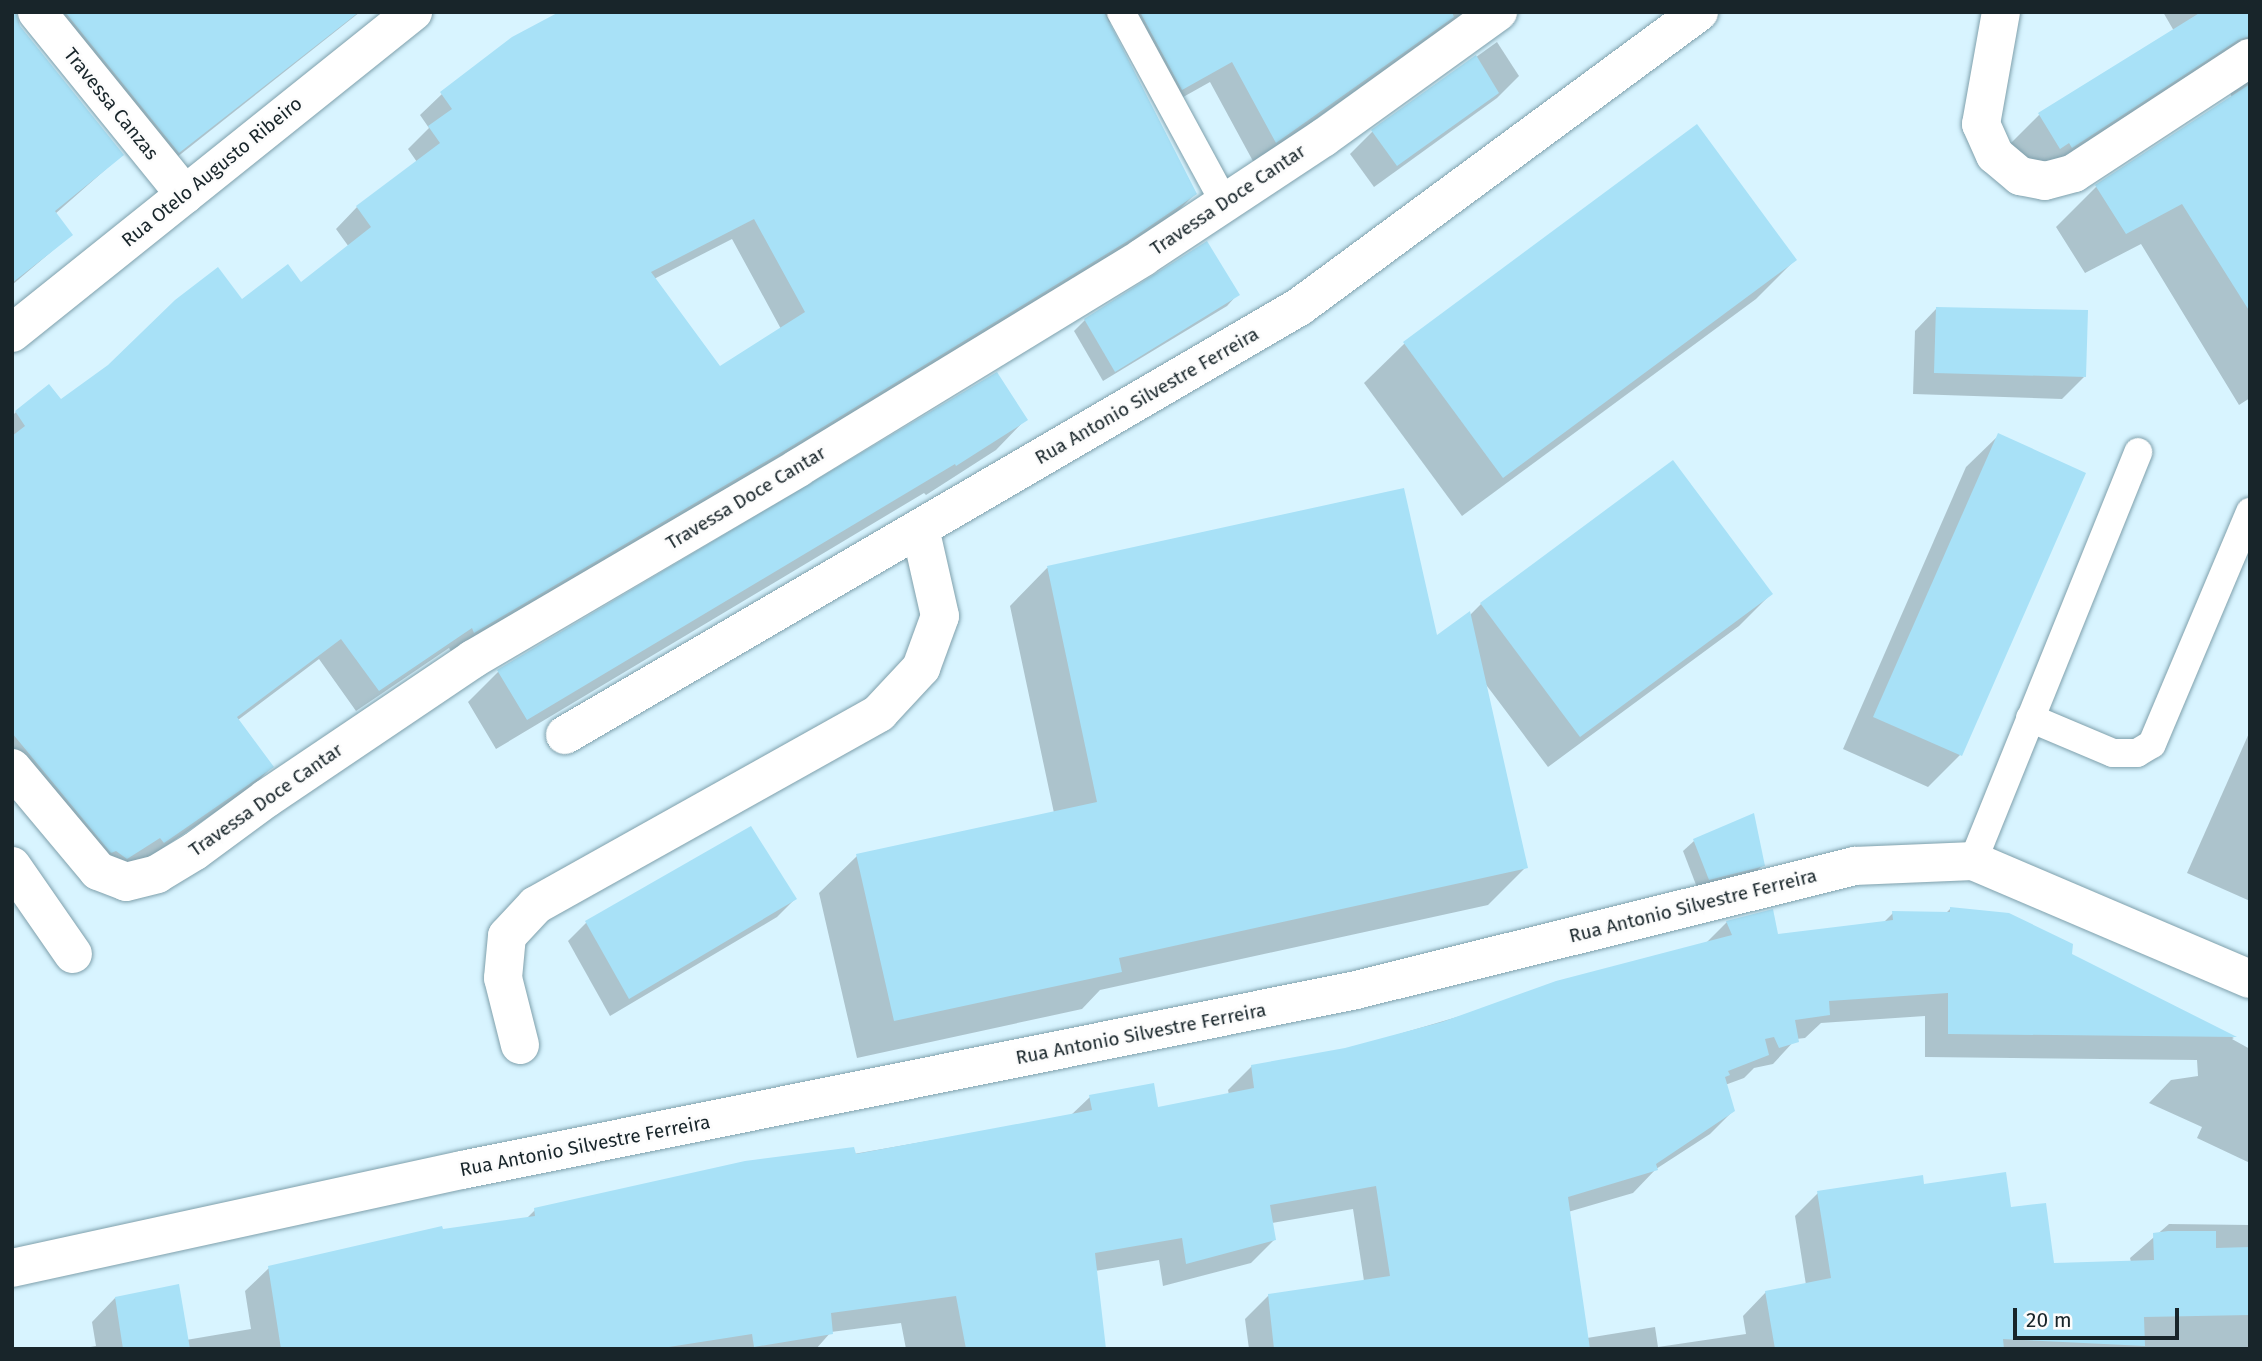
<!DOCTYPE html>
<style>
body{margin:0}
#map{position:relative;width:2262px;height:1361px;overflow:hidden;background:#d8f4ff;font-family:"Fira Sans",sans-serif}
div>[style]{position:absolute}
.shadow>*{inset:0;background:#0003}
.building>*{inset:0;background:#a8e1f7}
.roads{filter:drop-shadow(0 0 2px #7fa0ac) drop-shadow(0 0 2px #7fa0ac)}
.service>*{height:28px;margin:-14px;padding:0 14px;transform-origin:14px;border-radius:14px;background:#fff}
.minor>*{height:38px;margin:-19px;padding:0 19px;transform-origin:19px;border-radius:19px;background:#fff}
.tertiary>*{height:38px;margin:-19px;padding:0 19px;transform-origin:19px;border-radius:19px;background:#fff}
span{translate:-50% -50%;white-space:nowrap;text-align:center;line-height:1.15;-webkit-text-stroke:5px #fcfcfc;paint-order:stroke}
.street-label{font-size:19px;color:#18252a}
.frame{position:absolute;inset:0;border:14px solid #18252a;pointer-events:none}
.scale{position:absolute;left:2013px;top:1308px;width:166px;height:32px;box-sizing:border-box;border:4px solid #18252a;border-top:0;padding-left:9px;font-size:21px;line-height:24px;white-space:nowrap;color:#18252a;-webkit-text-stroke:5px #fcfcfc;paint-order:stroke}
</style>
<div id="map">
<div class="shadow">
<div style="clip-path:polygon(12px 12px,18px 27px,122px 155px,55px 214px,71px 235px,12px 285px)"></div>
<div style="clip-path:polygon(21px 12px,360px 12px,157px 173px)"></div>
<div style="clip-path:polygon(evenodd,560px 12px,1467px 12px,1254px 163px,1210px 82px,1160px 110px,1114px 25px,1104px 19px,1195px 194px,1173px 216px,1108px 260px,452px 653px,449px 648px,356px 711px,319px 659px,238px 720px,272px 767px,251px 788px,141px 863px,138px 859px,105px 880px,12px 782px,12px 416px,16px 412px,61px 401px,242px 302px,301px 284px,349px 247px,336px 229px,357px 207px,417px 162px,408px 149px,429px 128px,420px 115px,442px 94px,560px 12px,732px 239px,781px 329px,719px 368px,654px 279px,732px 239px)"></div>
<div style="clip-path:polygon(2163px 12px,2250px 12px,2250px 398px,2239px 405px,2141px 244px,2085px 273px,2056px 227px,2097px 186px,2232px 98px,2228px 86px,2031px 187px,1999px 155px,2039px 115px,2174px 31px)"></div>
<div style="clip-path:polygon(1497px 42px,1519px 76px,1497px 98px,1374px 187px,1350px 154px,1372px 132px)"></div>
<div style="clip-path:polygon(1696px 127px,1795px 260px,1756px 299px,1462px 516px,1364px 383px,1404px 344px)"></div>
<div style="clip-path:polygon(1237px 295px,1227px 306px,1103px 381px,1074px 331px,1085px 320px)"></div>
<div style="clip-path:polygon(1937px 308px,2084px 377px,2062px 399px,1913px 394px,1915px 331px)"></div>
<div style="clip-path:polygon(997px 374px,1026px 419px,996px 450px,926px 495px,924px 493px,496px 749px,468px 702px,498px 672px)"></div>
<div style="clip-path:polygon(1998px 436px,2084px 474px,1960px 755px,1928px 787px,1843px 749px,1966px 467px)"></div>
<div style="clip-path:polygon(1403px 490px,1436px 638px,1469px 616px,1481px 604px,1771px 594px,1739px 626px,1548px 767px,1484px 682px,1526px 867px,1488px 905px,1100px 990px,1082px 1009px,857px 1058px,819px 893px,857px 856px,1054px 813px,1010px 606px,1047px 568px)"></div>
<div style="clip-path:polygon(2250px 731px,2250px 901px,2187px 873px)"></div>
<div style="clip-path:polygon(1753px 815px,1763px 865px,1752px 876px,1698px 890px,1683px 851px,1694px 841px)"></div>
<div style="clip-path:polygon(795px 899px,777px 917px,610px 1016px,568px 941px,586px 923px)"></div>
<div style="clip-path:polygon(1950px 909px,2070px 955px,2234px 1038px,2232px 1039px,2250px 1049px,2250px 1163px,2197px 1138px,2202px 1127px,2149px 1103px,2171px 1080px,2198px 1076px,2197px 1060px,1925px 1057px,1925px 1016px,1821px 1023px,1805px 1038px,1796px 1039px,1773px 1064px,1754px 1068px,1744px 1078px,1725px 1085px,1733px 1111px,1710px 1134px,1656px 1169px,1633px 1193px,1568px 1212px,1587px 1338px,1655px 1327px,1658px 1347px,1746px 1334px,1743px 1316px,1766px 1292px,1806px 1285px,1795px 1216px,1818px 1193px,1923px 1186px,2009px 1209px,2052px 1265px,2131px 1262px,2130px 1258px,2169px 1224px,2250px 1225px,2250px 1349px,1249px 1349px,1245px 1319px,1269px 1295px,1364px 1281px,1353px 1209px,1272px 1223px,1274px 1240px,1251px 1263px,1163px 1286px,1159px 1260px,1095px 1271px,1104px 1349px,906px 1349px,901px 1323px,831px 1332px,816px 1349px,79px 1349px,96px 1346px,92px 1322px,115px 1298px,186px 1340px,251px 1329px,245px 1291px,269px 1268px,442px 1231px,526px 1219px,535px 1210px,1070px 1116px,1090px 1097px,1157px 1109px,1229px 1095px,1228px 1090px,1252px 1066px,1345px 1050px,1705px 944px,1727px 922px,1776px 936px,1883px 923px,1893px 913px,1945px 914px)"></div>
</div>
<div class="building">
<div style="clip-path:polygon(12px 12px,16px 12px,20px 26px,124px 155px,55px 211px,73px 235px,12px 283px)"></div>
<div style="clip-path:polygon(65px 12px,359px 12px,179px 153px)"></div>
<div style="clip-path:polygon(evenodd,559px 12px,1104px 12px,1197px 194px,1131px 239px,787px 449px,474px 633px,472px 628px,379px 691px,341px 639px,237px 717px,274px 767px,164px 843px,160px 838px,127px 859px,116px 851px,111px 853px,12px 733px,12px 436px,25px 426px,15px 411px,49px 384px,61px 399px,108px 365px,175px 300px,218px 267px,242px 299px,288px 264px,301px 282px,371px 227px,356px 206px,440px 143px,428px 126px,452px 109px,440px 92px,512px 37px,559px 12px,754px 219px,805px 312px,720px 366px,651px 272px,754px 219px)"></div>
<div style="clip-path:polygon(1140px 12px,1452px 12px,1454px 17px,1276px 143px,1232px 62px,1182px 90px)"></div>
<div style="clip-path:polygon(2201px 12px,2250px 12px,2250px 36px,2238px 40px,2072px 148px,2069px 143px,2060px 149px,2038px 113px)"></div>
<div style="clip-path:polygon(1476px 55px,1499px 93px,1397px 166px,1371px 130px)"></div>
<div style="clip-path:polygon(2250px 84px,2250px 312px,2182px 204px,2126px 234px,2095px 185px)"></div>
<div style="clip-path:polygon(1697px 124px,1797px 260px,1503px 478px,1403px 342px)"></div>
<div style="clip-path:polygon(1207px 241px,1240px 295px,1115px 372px,1084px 319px)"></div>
<div style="clip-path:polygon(1936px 307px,2088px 310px,2086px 377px,1934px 373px)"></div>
<div style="clip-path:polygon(997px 372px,1028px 420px,956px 466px,955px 464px,527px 720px,497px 670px)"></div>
<div style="clip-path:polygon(1998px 433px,2086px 473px,1962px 756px,1873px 717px)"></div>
<div style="clip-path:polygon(1673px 460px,1773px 594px,1580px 737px,1480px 603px)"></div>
<div style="clip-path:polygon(1404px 488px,1437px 635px,1470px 611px,1528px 868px,1119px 958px,1122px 972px,894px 1021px,856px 854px,1097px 802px,1047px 566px)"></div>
<div style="clip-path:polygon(1754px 813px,1765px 866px,1709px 880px,1693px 839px)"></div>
<div style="clip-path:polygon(751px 826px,797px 899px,629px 999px,585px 921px)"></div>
<div style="clip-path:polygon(1950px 907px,2009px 913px,2073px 944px,2072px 954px,2237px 1037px,1948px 1034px,1948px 993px,1829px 1001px,1830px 1015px,1795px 1020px,1799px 1042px,1779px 1048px,1774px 1037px,1765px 1039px,1769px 1055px,1728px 1071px,1730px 1075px,1725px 1077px,1735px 1111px,1656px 1164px,1658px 1170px,1568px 1197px,1590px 1349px,1274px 1349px,1268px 1294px,1390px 1276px,1376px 1186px,1270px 1205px,1276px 1240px,1186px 1264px,1182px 1238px,1095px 1253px,1106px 1349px,966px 1349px,956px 1296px,831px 1313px,833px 1334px,754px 1347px,752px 1334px,656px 1349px,281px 1349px,268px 1266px,442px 1226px,443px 1229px,535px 1216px,534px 1208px,745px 1161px,854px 1147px,856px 1154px,1092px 1110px,1089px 1095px,1154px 1083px,1158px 1107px,1254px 1088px,1251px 1065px,1345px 1048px,1442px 1022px,1556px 981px,1732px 935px,1726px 921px,1773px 909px,1778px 934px,1893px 920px,1892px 911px,1950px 912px)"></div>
<div style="clip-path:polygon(2006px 1172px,2011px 1207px,2046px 1203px,2054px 1263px,2154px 1260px,2153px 1233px,2168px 1231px,2216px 1231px,2216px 1248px,2250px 1247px,2250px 1315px,2144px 1317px,2145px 1346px,2003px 1339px,2004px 1349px,1775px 1349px,1765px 1291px,1831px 1278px,1817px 1191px,1923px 1175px,1924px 1184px)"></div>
<div style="clip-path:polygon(179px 1284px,190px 1349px,123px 1349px,115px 1297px)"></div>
</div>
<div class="roads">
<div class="service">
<div style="left:1121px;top:12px;width:216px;rotate:61.5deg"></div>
<div style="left:2030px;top:718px;width:90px;rotate:22.9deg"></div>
<div style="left:2113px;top:753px;width:24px"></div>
<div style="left:2137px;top:753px;width:17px;rotate:-31deg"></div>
<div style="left:2152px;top:744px;width:252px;rotate:-67.1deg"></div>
<div style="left:1973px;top:861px;width:441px;rotate:-68deg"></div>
</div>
<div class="minor">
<div style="left:37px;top:12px;width:235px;rotate:51deg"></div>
<div style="left:2001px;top:12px;width:114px;rotate:100.1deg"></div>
<div style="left:1981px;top:124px;width:34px;rotate:66deg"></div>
<div style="left:1995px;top:155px;width:33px;rotate:40deg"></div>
<div style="left:2020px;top:176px;width:25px;rotate:11deg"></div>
<div style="left:2045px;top:181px;width:30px;rotate:-15deg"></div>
<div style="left:2074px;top:173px;width:210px;rotate:-33.2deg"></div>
<div style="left:565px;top:735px;width:850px;rotate:-30.25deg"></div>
<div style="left:1299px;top:307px;width:497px;rotate:-36.4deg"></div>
<div style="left:12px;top:768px;width:134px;rotate:50.1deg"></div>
<div style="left:98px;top:871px;width:30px;rotate:21deg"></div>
<div style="left:126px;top:882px;width:32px;rotate:-14deg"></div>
<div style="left:157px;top:874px;width:44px;rotate:-31.2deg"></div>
<div style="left:195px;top:851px;width:89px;rotate:-36.4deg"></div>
<div style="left:267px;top:798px;width:249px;rotate:-34deg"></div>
<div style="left:473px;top:659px;width:377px;rotate:-30.4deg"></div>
<div style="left:798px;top:468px;width:404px;rotate:-31.4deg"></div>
<div style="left:1143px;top:257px;width:216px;rotate:-33.5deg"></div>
<div style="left:1323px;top:138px;width:216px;rotate:-35.8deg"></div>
<div style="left:12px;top:866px;width:107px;rotate:55.3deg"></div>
<div style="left:520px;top:1045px;width:69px;rotate:-104.2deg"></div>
<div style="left:503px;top:978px;width:42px;rotate:-84.6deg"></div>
<div style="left:507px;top:936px;width:42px;rotate:-46.9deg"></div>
<div style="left:536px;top:905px;width:393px;rotate:-29.2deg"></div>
<div style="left:879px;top:713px;width:62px;rotate:-47deg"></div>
<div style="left:921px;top:668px;width:55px;rotate:-69.9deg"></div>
<div style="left:940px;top:616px;width:90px;rotate:-102.8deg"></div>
<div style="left:12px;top:1268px;width:461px;rotate:-12.3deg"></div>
<div style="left:462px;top:1170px;width:912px;rotate:-11.38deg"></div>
<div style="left:1356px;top:990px;width:514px;rotate:-13.96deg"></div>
<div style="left:1855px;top:866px;width:118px;rotate:-2.4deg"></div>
<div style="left:1973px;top:861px;width:301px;rotate:23.1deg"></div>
</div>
<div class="tertiary">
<div style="left:12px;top:333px;width:514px;rotate:-38.68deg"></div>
</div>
</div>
<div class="street-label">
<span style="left:111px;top:104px;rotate:51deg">Travessa Canzas</span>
<span style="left:212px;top:172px;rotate:-39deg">Rua Otelo Augusto Ribeiro</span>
<span style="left:1228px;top:200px;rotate:-34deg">Travessa Doce Cantar</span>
<span style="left:1147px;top:396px;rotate:-30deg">Rua Antonio Silvestre Ferreira</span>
<span style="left:746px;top:498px;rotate:-31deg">Travessa Doce Cantar</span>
<span style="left:266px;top:800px;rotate:-35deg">Travessa Doce Cantar</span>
<span style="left:1693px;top:906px;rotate:-14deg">Rua Antonio Silvestre Ferreira</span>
<span style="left:1141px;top:1034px;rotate:-11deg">Rua Antonio Silvestre Ferreira</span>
<span style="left:585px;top:1146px;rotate:-11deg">Rua Antonio Silvestre Ferreira</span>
</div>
<div class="frame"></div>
<div class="scale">20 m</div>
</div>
